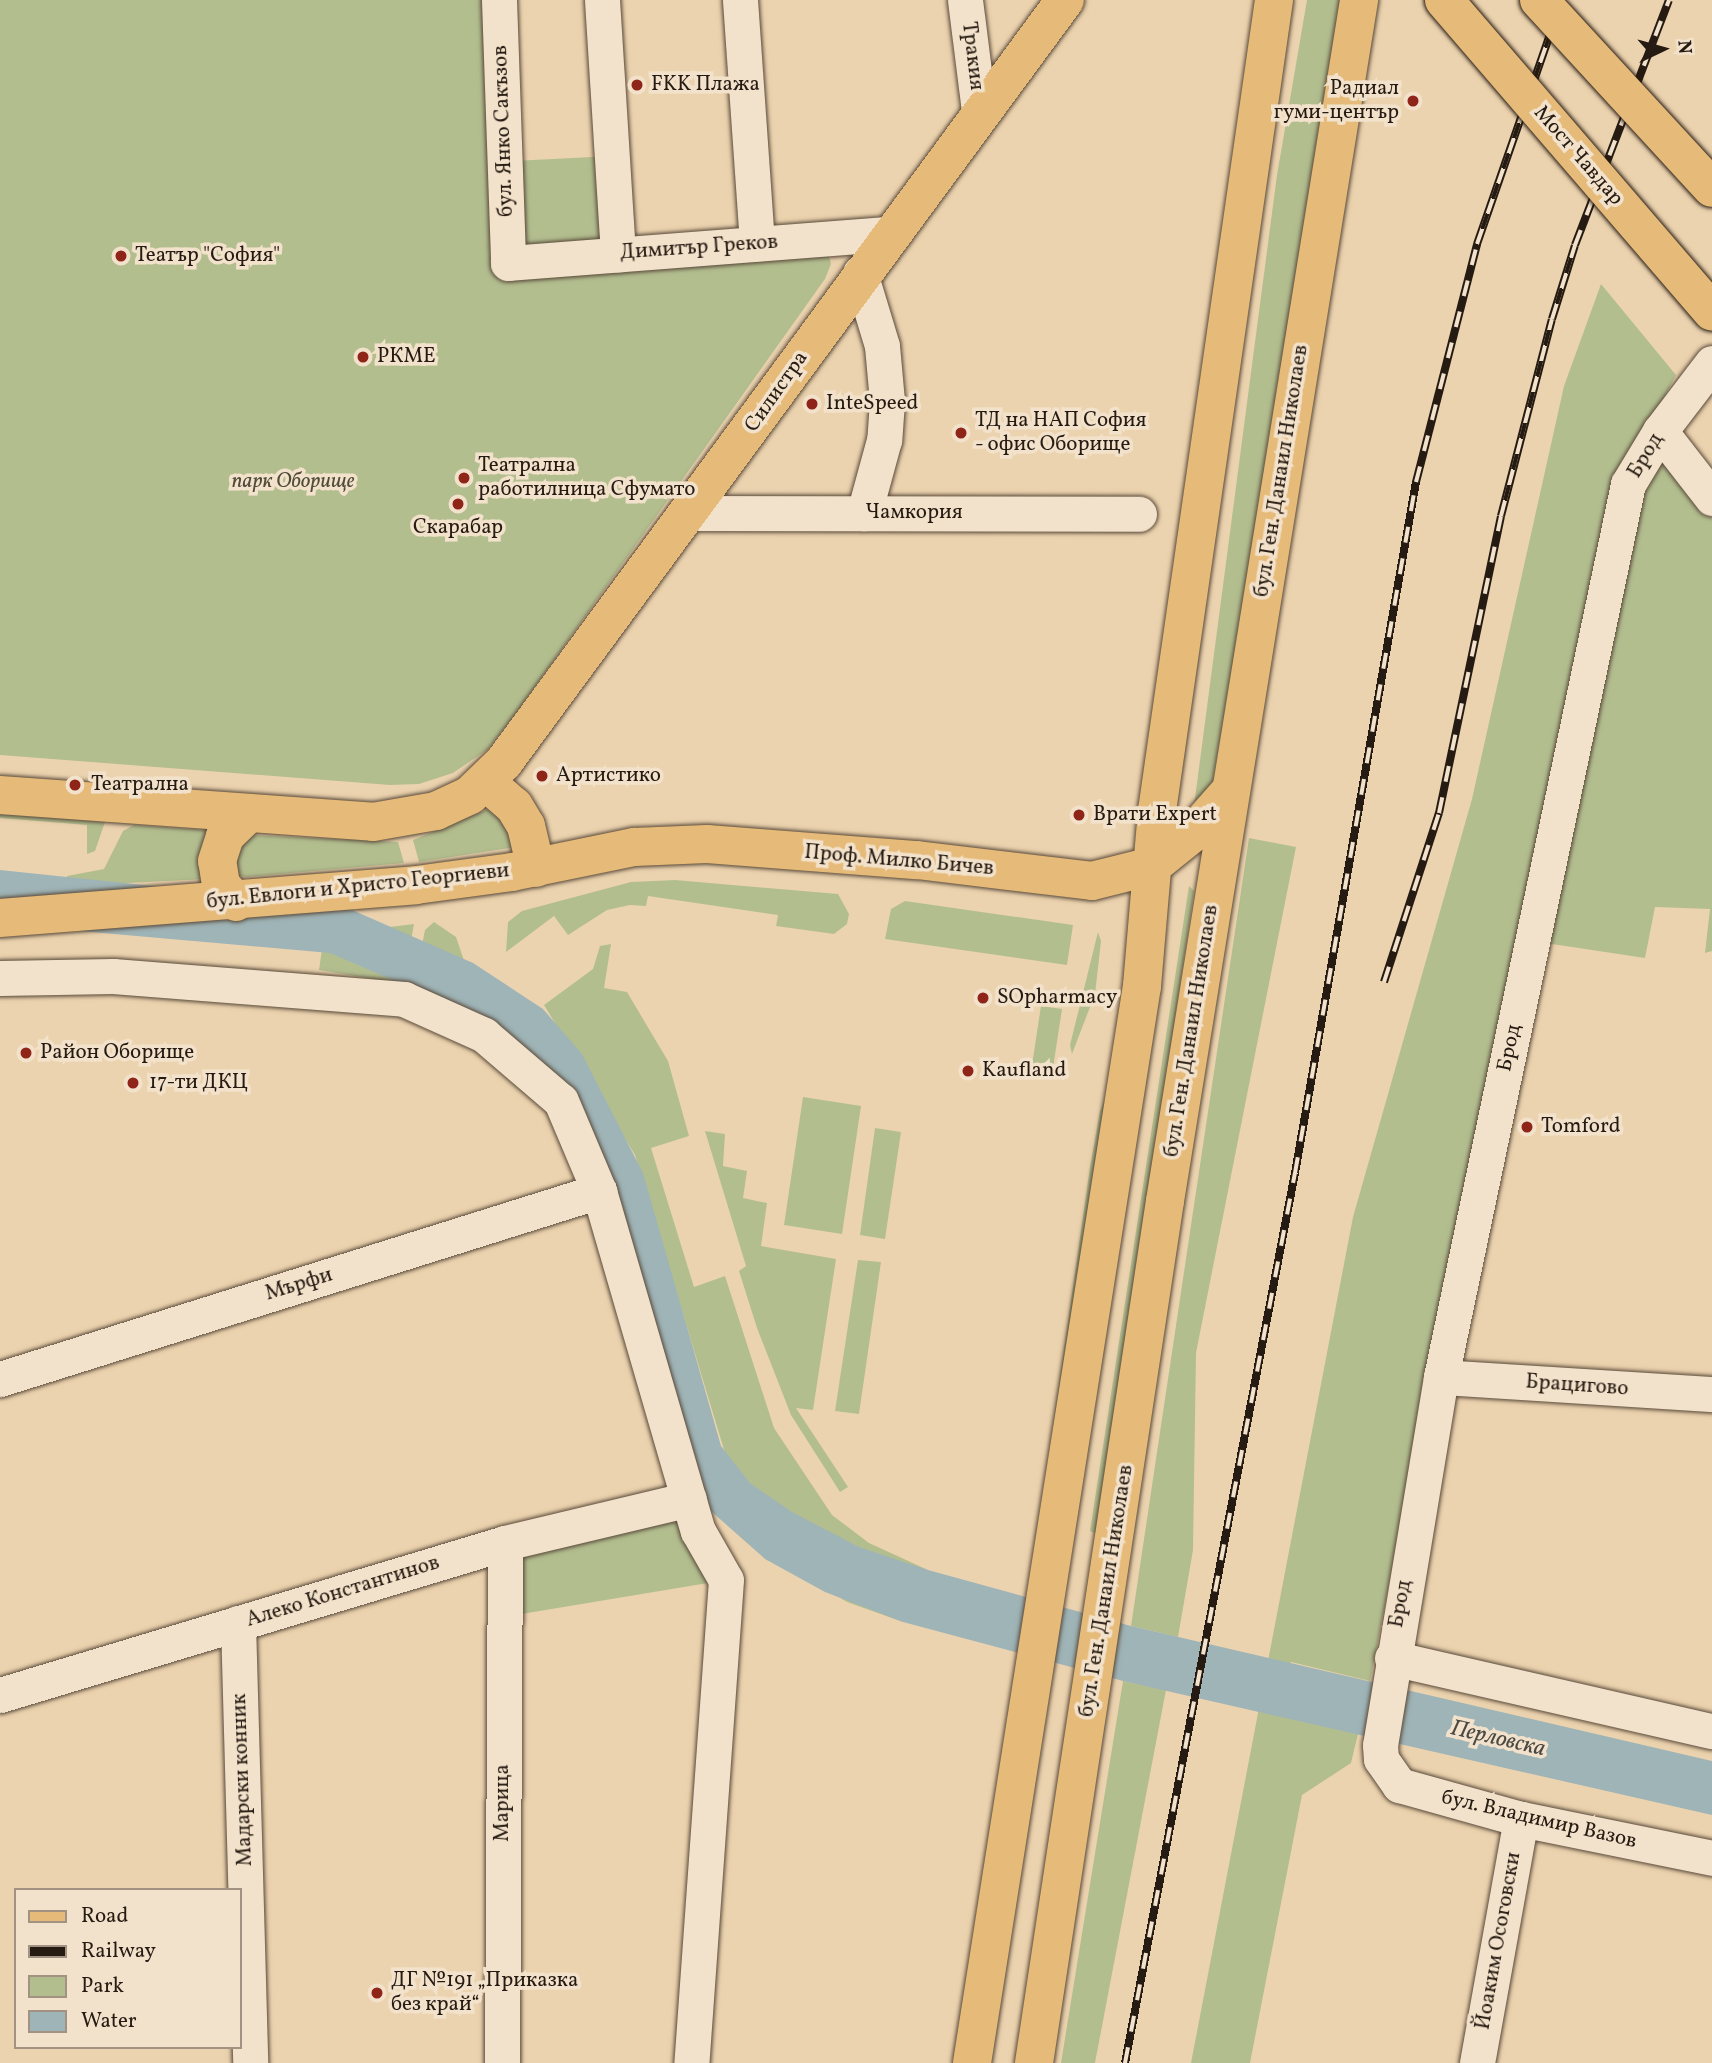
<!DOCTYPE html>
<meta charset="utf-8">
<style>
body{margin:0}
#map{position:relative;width:1712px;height:2063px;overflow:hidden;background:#ecd3af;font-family:Vollkorn,serif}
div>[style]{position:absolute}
.green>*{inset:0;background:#b3be8f}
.water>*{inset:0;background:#9fb4b7}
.roads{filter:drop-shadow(0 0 2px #584939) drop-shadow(0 0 2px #584939)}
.minor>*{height:35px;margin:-17.5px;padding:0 17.5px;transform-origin:17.5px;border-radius:17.5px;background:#f3e2cb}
.major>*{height:38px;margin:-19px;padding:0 19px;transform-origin:19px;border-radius:19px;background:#e6ba78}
.rail>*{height:8px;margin-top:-4px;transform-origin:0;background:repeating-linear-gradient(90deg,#f3e2cb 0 16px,#261b12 0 32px);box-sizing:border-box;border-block:2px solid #261b12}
.bridges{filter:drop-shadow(0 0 2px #261b12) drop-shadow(0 0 2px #261b12)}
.major-bridge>*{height:38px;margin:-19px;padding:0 19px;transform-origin:19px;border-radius:19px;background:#e6ba78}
.dots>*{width:19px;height:19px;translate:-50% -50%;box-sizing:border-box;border:4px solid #f3e2cb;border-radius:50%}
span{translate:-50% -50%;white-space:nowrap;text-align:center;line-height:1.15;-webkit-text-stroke:7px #f3e2cb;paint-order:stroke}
.street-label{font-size:21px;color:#261b12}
.poi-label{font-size:21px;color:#261b12}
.left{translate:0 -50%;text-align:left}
.right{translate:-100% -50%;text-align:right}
.park-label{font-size:21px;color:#504c38;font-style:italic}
.water-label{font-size:23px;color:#4a4944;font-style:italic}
.legend{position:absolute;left:14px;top:1888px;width:228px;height:161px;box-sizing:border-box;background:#f3e2cb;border:2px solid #a19281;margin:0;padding:9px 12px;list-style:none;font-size:21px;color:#261b12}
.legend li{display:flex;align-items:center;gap:14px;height:35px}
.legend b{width:35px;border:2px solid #a19281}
.north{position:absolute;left:1628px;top:14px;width:70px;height:70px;-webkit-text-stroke:5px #f3e2cb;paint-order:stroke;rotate:85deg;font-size:19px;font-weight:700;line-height:28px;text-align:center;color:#261b12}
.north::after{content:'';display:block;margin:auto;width:24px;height:32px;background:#261b12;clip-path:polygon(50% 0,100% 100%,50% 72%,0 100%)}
</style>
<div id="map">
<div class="green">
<div style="clip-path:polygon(0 0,490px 0,499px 275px,828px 253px,831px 264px,825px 279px,517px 712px,488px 749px,453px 773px,419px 784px,390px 785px,0 755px)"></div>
<div style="clip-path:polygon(1307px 0,1345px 0,1212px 786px,1194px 806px,1277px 175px)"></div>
<div style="clip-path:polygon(612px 156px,618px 245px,515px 253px,513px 161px)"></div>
<div style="clip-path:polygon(1601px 284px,1676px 375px,1617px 485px,1430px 1374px,1370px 1681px,1291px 1662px,1278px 1715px,1358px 1734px,1351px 1763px,1302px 1795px,1250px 2063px,1191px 2063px,1353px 1217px,1472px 799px,1564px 386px)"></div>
<div style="clip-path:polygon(1660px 431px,1712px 498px,1712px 951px,1705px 953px,1710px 909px,1655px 907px,1645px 958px,1532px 941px,1628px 484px)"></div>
<div style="clip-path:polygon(486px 810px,499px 810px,517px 847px,419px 862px,413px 840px)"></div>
<div style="clip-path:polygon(0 814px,105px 822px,95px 851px,87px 854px,87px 825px,0 818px)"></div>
<div style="clip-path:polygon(134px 825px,207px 830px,206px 879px,68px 886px,67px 876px,104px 869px,123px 831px)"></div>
<div style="clip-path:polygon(250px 835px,398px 842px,404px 863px,245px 877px,239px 875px,230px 847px)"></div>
<div style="clip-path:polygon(1249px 838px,1296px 847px,1196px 1353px,1193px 1550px,1178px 1637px,1131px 1626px)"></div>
<div style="clip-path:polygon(675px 880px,838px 894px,849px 914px,847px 924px,834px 934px,776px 926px,778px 915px,648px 896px,646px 906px,630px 905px,607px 910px,568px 935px,554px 916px,506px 952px,508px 922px,522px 911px,631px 882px)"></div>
<div style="clip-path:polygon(1189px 886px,1194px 891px,1099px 1529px,1094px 1533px,1090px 1531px)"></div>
<div style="clip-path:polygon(905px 901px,1073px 925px,1067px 965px,885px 939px,891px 909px)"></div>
<div style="clip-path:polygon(434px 922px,456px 937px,472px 984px,414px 985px,425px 930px)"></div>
<div style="clip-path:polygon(414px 924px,403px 984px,319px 970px,324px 935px)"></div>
<div style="clip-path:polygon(1098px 932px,1101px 941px,1095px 994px,1072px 1054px,1070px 1045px)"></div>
<div style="clip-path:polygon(611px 944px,604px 988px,627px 992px,668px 1061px,689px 1136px,651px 1148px,694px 1287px,725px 1276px,774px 1428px,832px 1515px,869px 1543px,928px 1570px,903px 1622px,847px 1602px,814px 1582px,725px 1453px,635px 1155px,544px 1005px,593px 969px,600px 946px)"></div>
<div style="clip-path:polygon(1041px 1006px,1062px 1009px,1053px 1068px,1032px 1065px)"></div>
<div style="clip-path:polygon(1111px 1086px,1027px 1610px,1090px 1167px,1100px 1111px)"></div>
<div style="clip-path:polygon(803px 1097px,861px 1106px,842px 1234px,784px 1225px)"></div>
<div style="clip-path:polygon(875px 1128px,901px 1132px,885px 1239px,860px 1235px)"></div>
<div style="clip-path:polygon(705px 1131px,725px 1134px,723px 1166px,747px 1171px,743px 1198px,767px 1203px,761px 1246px,836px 1259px,813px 1410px,796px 1408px,848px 1487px,840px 1492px,791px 1415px,757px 1328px,739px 1271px,746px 1266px)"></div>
<div style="clip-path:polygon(858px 1260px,881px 1262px,859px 1414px,835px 1411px)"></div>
<div style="clip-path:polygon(689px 1499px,726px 1580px,504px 1617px,505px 1543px)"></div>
<div style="clip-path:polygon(1123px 1681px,1166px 1690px,1095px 2063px,1061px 2063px)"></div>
</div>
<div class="water">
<div style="clip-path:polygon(0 870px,343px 906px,473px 963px,543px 1009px,582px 1054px,643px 1173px,721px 1446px,750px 1483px,792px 1512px,859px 1547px,928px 1570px,1131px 1626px,1712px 1761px,1712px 1815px,1123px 1681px,903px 1622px,825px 1592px,765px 1559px,703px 1504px,537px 1071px,467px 1012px,330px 953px,0 924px)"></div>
</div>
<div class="roads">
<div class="minor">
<div style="left:499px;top:0;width:263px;rotate:88deg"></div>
<div style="left:508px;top:263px;width:382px;rotate:-4.4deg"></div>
<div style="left:602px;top:0;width:255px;rotate:86.4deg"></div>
<div style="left:740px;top:0;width:244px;rotate:86deg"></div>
<div style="left:965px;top:0;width:112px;rotate:82.8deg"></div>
<div style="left:860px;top:273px;width:76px;rotate:73.2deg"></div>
<div style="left:882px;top:346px;width:55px;rotate:84.8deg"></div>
<div style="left:887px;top:401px;width:39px;rotate:94deg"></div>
<div style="left:884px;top:440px;width:76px;rotate:105.3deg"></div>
<div style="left:1712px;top:363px;width:86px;rotate:127.4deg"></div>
<div style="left:1660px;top:431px;width:62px;rotate:121.1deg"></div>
<div style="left:1628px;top:484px;width:912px;rotate:101.83deg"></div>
<div style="left:1441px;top:1377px;width:373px;rotate:99.4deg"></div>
<div style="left:1380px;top:1745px;width:14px;rotate:86deg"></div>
<div style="left:1381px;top:1759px;width:32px;rotate:55deg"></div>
<div style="left:1399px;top:1785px;width:127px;rotate:15.6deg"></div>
<div style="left:1521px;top:1819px;width:195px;rotate:11.5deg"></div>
<div style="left:1660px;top:431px;width:85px;rotate:52.2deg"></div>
<div style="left:689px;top:513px;width:450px;rotate:0.1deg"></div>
<div style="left:0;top:978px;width:113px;rotate:-1deg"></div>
<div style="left:113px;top:976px;width:292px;rotate:4.5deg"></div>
<div style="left:404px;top:999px;width:88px;rotate:24.2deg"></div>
<div style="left:484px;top:1035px;width:101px;rotate:40.6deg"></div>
<div style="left:561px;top:1101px;width:98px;rotate:67.1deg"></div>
<div style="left:599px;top:1191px;width:354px;rotate:73.8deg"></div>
<div style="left:698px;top:1531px;width:56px;rotate:60.3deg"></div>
<div style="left:726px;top:1580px;width:484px;rotate:94.1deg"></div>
<div style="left:1441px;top:1377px;width:272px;rotate:3.6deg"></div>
<div style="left:0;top:1379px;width:628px;rotate:-17.42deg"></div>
<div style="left:238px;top:1623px;width:440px;rotate:88.4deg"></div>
<div style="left:1392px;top:1658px;width:328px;rotate:12.9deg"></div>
<div style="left:0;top:1695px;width:527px;rotate:-16.75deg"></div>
<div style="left:505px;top:1543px;width:189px;rotate:-13.4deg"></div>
<div style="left:502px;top:2063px;width:520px;rotate:-89.67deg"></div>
<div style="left:1477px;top:2063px;width:248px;rotate:-79.8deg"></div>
</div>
<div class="major">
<div style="left:486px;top:782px;width:37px;rotate:41deg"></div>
<div style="left:514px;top:806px;width:23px;rotate:59deg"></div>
<div style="left:526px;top:826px;width:43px;rotate:76.6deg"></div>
<div style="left:0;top:795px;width:374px;rotate:4.1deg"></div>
<div style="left:373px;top:822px;width:64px;rotate:-9.9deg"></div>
<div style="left:436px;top:811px;width:38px;rotate:-25deg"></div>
<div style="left:470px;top:795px;width:47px;rotate:-44.1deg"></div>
<div style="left:504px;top:762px;width:946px;rotate:-53.64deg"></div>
<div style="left:236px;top:902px;width:23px;rotate:-131deg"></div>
<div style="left:221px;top:885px;width:24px;rotate:-99deg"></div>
<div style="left:217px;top:861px;width:26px;rotate:-72deg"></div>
<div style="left:225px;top:836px;width:33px;rotate:-44deg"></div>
<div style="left:0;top:918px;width:417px;rotate:-4.5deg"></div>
<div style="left:416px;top:885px;width:97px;rotate:-7.7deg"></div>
<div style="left:512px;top:872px;width:125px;rotate:-11.6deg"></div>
<div style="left:634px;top:847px;width:73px;rotate:-2.4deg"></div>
<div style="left:707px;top:844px;width:211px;rotate:4.4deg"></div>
<div style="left:917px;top:860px;width:176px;rotate:6.8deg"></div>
<div style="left:1092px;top:881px;width:62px;rotate:-14deg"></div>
<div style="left:1152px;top:866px;width:53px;rotate:-38.8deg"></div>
<div style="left:1193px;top:833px;width:57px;rotate:-48.5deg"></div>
<div style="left:972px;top:2063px;width:1090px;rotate:-81.03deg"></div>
<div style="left:1142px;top:986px;width:176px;rotate:-85.1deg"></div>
<div style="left:1157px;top:811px;width:819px;rotate:-81.79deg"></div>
<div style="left:1034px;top:2063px;width:872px;rotate:-81.36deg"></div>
<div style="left:1165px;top:1201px;width:1217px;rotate:-80.82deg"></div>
</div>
</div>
<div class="rail">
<div style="left:1384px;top:982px;width:178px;rotate:-72deg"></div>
<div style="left:1439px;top:813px;width:303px;rotate:-78.2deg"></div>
<div style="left:1501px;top:516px;width:203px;rotate:-75.5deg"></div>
<div style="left:1552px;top:319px;width:77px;rotate:-72.7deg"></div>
<div style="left:1575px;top:245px;width:262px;rotate:-69deg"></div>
<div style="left:1125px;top:2063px;width:906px;rotate:-79.19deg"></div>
<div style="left:1295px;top:1173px;width:702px;rotate:-80.07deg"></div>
<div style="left:1416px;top:482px;width:246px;rotate:-75.6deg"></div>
<div style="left:1477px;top:244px;width:258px;rotate:-70.8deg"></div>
</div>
<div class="bridges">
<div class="major-bridge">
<div style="left:1444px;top:0;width:411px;rotate:49.3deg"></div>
<div style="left:1539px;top:0;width:255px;rotate:47.4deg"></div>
</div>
</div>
<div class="dots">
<div style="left:637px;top:85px;background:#8f2418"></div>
<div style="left:1413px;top:101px;background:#8f2418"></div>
<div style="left:121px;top:256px;background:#8f2418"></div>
<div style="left:363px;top:357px;background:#8f2418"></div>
<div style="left:812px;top:404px;background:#8f2418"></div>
<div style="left:961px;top:433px;background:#8f2418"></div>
<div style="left:464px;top:478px;background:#8f2418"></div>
<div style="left:458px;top:504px;background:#8f2418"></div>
<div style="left:542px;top:776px;background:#8f2418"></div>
<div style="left:75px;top:785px;background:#8f2418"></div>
<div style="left:1079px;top:815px;background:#8f2418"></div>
<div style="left:983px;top:998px;background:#8f2418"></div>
<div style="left:26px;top:1053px;background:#8f2418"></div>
<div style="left:968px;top:1071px;background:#8f2418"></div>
<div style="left:133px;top:1083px;background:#8f2418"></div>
<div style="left:1527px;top:1127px;background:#8f2418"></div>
<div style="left:377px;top:1993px;background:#8f2418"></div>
</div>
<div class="street-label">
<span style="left:972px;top:56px;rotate:83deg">Тракия</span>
<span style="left:504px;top:131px;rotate:-92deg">бул. Янко Сакъзов</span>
<span style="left:1578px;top:156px;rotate:49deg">Мост Чавдар</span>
<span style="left:699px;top:248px;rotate:-4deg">Димитър Греков</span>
<span style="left:777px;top:392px;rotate:-55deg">Силистра</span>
<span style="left:1646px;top:456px;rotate:-59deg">Брод</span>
<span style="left:1282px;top:471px;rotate:-81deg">бул. Ген. Данаил Николаев</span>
<span style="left:914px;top:513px">Чамкория</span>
<span style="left:899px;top:861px;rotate:5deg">Проф. Милко Бичев</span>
<span style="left:358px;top:887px;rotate:-6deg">бул. Евлоги и Христо Георгиеви</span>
<span style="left:1192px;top:1031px;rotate:-81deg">бул. Ген. Данаил Николаев</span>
<span style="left:1510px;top:1048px;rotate:-78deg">Брод</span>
<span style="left:299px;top:1285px;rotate:-17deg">Мърфи</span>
<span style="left:1577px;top:1386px;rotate:4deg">Брацигово</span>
<span style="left:1107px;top:1591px;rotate:-81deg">бул. Ген. Данаил Николаев</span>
<span style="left:343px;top:1592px;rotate:-17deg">Алеко Константинов</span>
<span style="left:1401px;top:1604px;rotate:-80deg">Брод</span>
<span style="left:243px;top:1780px;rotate:-92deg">Мадарски конник</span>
<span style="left:503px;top:1803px;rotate:-90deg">Марица</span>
<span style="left:1539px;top:1820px;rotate:13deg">бул. Владимир Вазов</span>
<span style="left:1499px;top:1941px;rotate:-80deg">Йоаким Осоговски</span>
</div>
<div class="poi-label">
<span class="left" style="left:651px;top:85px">FKK Плажа</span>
<span class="right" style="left:1399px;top:101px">Радиал<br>гуми-център</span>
<span class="left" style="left:135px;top:256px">Театър "София"</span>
<span class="left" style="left:377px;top:357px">РКМЕ</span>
<span class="left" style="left:826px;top:404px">InteSpeed</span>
<span class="left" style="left:975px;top:433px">ТД на НАП София<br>- офис Оборище</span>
<span class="left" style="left:478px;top:478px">Театрална<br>работилница Сфумато</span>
<span style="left:458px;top:528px">Скарабар</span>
<span class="left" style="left:556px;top:776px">Артистико</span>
<span class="left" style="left:91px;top:785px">Театрална</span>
<span class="left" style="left:1093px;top:815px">Врати Expert</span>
<span class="left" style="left:997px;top:998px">SOpharmacy</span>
<span class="left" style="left:40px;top:1053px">Район Оборище</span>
<span class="left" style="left:982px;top:1071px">Kaufland</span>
<span class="left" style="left:149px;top:1083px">17-ти ДКЦ</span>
<span class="left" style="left:1541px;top:1127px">Tomford</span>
<span class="left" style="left:391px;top:1993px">ДГ №191 „Приказка<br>без край“</span>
</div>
<div class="park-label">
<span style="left:293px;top:482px">парк Оборище</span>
</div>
<div class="water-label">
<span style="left:1498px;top:1739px;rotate:13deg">Перловска</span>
</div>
<ul class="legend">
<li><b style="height:9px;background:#e6ba78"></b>Road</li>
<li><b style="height:9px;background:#261b12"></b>Railway</li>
<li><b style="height:19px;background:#b3be8f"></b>Park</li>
<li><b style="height:19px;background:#9fb4b7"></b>Water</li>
</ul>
<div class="north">N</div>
</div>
